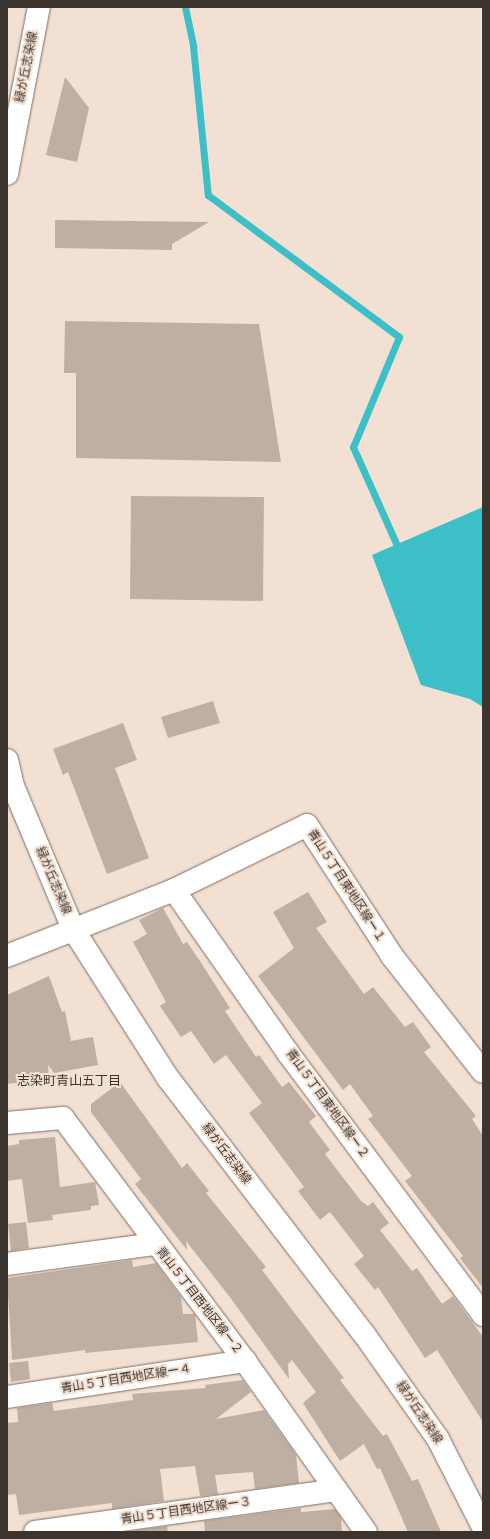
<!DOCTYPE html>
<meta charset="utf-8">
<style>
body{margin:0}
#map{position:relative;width:490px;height:1539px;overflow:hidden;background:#f2e0d3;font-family:Rubik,"Noto Sans JP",sans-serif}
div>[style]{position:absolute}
.water>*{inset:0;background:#3cbfc6}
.stream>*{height:7px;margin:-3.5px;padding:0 3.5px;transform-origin:3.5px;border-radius:3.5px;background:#3cbfc6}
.building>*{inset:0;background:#bfaea2}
.roads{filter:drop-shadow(0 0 1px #7d6d61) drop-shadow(0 0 1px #7d6d61)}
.minor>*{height:22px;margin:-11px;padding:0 11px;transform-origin:11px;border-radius:11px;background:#fff}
span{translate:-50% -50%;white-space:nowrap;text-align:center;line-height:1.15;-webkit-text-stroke:4px #f2e0d3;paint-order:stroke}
.street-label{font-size:12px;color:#3b342f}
.neighbourhood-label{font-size:13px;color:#3b342f}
.frame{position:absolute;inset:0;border:8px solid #3b342f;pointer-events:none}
</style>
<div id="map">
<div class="water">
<div style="clip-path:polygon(483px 507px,483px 707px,470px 699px,421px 685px,372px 555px)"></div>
</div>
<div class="stream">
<div style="left:185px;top:7px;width:40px;rotate:78deg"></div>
<div style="left:193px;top:46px;width:150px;rotate:84.3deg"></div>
<div style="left:208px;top:195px;width:238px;rotate:36.6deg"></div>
<div style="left:399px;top:337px;width:119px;rotate:112.7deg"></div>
<div style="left:353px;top:447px;width:115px;rotate:65.9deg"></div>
</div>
<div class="building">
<div style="clip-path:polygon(65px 77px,89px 108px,77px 162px,46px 155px)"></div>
<div style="clip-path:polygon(55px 220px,209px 222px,172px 244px,172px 250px,55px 248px)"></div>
<div style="clip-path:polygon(65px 321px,259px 324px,281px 462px,76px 458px,76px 373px,64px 373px)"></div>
<div style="clip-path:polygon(131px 496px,264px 497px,263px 601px,130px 599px)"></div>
<div style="clip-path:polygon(213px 701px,220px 723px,168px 738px,161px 717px)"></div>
<div style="clip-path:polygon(123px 723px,137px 760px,115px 768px,149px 858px,107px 874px,68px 772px,63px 775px,53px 749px)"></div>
<div style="clip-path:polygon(308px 892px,327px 922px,316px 928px,364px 994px,373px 987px,405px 1027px,413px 1022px,431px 1047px,424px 1052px,476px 1116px,472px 1119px,483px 1136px,483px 1288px,460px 1258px,463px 1256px,405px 1181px,412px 1176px,368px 1119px,373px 1116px,350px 1084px,343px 1090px,258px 976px,294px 948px,273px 912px)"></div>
<div style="clip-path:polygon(163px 908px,183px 944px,187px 942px,200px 961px,230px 1008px,225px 1011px,256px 1057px,259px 1055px,282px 1087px,289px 1082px,316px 1116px,309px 1122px,330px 1150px,325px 1154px,361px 1201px,368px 1206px,373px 1202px,389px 1223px,380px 1230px,412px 1271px,417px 1268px,442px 1304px,453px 1296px,483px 1337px,483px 1422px,437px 1350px,425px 1358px,378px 1287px,375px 1290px,354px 1264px,364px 1256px,330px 1212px,320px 1220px,298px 1191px,304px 1187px,249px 1113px,262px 1103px,226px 1055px,214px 1064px,191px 1031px,181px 1037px,160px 1006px,166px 1002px,133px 942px,147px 934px,139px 920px)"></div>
<div style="clip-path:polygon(49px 976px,62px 1012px,65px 1011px,71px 1041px,93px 1037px,98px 1065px,54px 1073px,48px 1065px,49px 1079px,7px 1084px,7px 995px)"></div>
<div style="clip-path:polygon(120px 1082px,182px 1168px,187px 1163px,209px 1191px,206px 1193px,266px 1267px,262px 1270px,344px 1378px,340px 1380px,383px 1436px,387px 1434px,412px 1481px,418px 1479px,441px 1532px,408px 1532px,380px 1468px,377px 1469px,364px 1444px,340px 1461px,303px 1403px,316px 1392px,292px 1360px,288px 1364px,289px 1379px,229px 1296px,186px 1241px,187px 1250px,135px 1184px,141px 1179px,91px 1112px,91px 1104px)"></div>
<div style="clip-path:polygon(55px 1137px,60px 1187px,95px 1182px,99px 1205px,91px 1206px,91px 1210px,52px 1215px,53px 1220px,28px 1223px,22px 1179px,7px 1181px,7px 1146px,19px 1144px,19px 1140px)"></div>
<div style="clip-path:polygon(26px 1222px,29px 1248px,11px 1251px,8px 1224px)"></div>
<div style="clip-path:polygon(132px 1260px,133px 1267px,156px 1263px,181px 1297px,183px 1314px,195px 1314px,198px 1342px,85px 1353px,85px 1350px,12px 1360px,7px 1278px)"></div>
<div style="clip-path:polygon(28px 1361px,30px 1379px,11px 1382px,9px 1363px)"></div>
<div style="clip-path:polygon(243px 1380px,251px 1392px,216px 1419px,264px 1410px,296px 1455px,299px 1483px,255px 1489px,253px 1472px,215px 1475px,218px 1494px,200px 1496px,195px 1466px,160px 1469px,164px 1501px,112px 1509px,112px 1503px,19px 1515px,16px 1494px,7px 1495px,7px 1423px,18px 1422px,17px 1408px,52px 1403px,54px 1411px,133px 1400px,132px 1394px,206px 1388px,205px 1385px)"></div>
<div style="clip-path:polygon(301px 1508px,301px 1512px,335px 1509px,341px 1518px,342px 1532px,205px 1532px,204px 1521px)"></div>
<div style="clip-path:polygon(167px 1526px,168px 1532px,125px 1532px)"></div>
</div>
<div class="roads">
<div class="minor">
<div style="left:7px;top:174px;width:170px;rotate:-79.2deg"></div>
<div style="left:7px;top:760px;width:27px;rotate:77deg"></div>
<div style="left:13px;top:786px;width:155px;rotate:67.2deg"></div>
<div style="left:73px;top:929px;width:177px;rotate:57.5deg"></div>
<div style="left:168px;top:1078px;width:322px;rotate:52.6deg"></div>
<div style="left:364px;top:1334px;width:128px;rotate:54.8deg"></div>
<div style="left:438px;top:1439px;width:99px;rotate:62.9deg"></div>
<div style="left:174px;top:890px;width:199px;rotate:55deg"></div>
<div style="left:288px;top:1053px;width:327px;rotate:53.3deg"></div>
<div style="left:7px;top:956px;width:180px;rotate:-21.6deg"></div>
<div style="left:174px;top:890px;width:148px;rotate:-26deg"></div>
<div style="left:307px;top:825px;width:156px;rotate:57deg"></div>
<div style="left:392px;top:956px;width:147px;rotate:51.9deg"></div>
<div style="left:7px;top:1123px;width:56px;rotate:-5.1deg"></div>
<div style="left:63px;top:1118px;width:304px;rotate:53.2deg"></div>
<div style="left:245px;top:1361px;width:209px;rotate:54.7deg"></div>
<div style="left:7px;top:1264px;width:148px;rotate:-7.7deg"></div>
<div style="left:7px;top:1397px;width:241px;rotate:-8.6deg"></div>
<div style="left:35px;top:1532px;width:304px;rotate:-7.9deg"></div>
</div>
</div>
<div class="street-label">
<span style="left:27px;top:67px;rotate:-79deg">緑が丘志染線</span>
<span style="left:53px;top:881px;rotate:67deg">緑が丘志染線</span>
<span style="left:346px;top:886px;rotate:57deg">青山５丁目東地区線ー１</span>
<span style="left:327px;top:1104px;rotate:54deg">青山５丁目東地区線ー２</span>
<span style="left:226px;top:1154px;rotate:53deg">緑が丘志染線</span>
<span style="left:199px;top:1301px;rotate:52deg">青山５丁目西地区線ー２</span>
<span style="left:126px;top:1379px;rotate:-9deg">青山５丁目西地区線ー４</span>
<span style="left:419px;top:1413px;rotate:56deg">緑が丘志染線</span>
<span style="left:186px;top:1511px;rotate:-8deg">青山５丁目西地区線ー３</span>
</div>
<div class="neighbourhood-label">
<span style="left:69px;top:1081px">志染町青山五丁目</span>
</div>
<div class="frame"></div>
</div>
